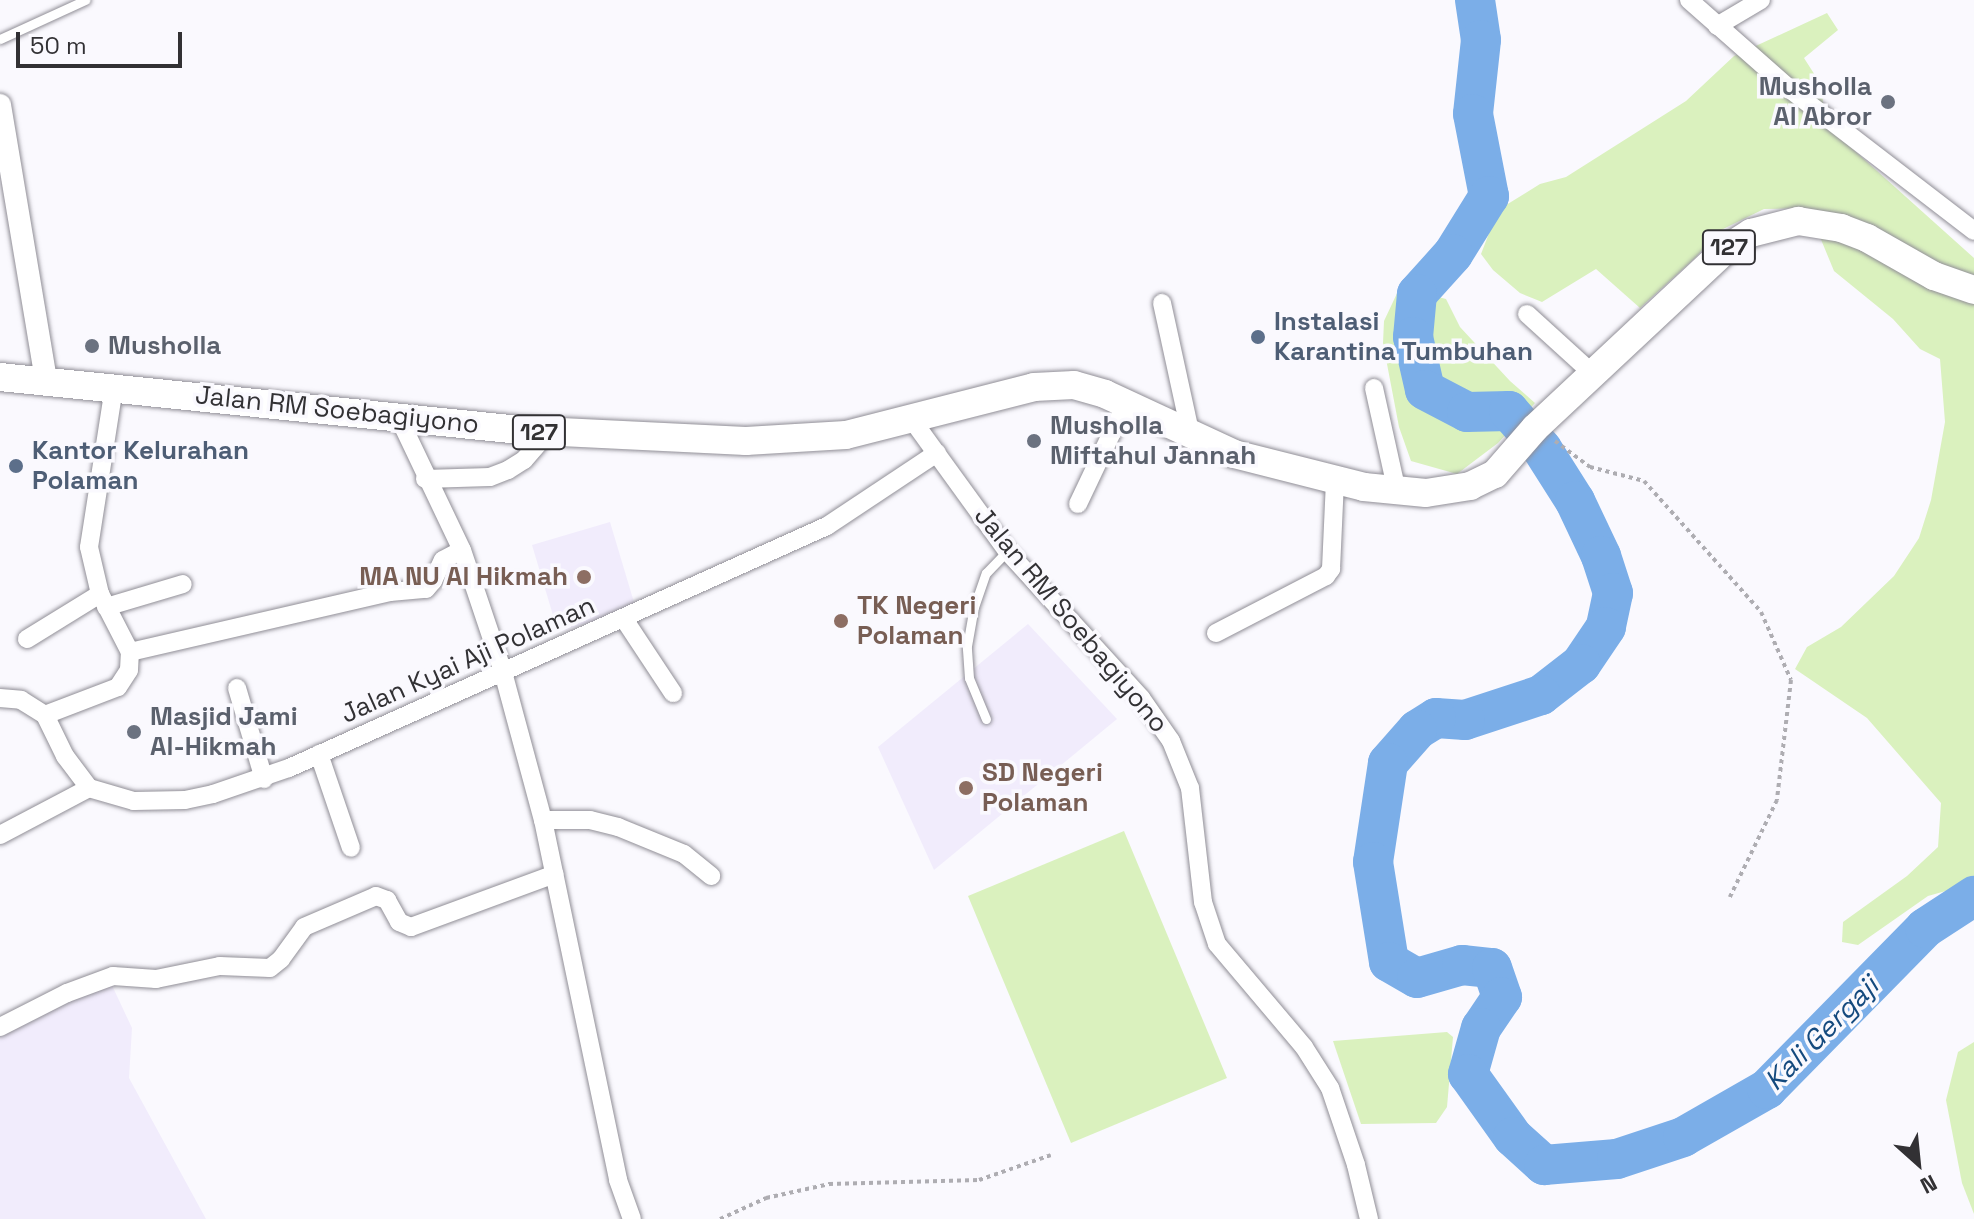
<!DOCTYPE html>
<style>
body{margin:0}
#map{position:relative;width:1974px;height:1219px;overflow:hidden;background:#faf9fe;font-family:"Space Grotesk",sans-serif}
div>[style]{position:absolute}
.built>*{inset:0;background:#f1ecfc}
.green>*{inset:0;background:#daf1be}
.river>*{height:40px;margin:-20px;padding:0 20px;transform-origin:20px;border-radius:20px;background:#7baee8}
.path>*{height:4px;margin-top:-2px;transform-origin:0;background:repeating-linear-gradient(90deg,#aeadb2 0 4px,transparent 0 8px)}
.roads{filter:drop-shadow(0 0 2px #908e96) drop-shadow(0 0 2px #908e96)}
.service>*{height:9px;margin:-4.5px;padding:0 4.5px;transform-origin:4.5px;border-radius:4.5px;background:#fff}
.minor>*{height:18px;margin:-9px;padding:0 9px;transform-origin:9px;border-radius:9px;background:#fff}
.tertiary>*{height:22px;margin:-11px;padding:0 11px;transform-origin:11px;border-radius:11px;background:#fff}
.primary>*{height:28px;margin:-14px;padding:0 14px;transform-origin:14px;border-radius:14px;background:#fff}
.dots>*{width:22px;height:22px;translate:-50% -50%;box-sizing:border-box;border:4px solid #faf9fe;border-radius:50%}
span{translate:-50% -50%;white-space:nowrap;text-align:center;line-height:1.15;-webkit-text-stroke:7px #faf9fe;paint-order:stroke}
.shield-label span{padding:2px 6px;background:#faf9fe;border:2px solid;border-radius:6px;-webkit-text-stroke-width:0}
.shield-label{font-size:24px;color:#323134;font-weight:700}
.worship-label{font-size:26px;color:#5b616d;font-weight:700}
.right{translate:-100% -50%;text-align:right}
.left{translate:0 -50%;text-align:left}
.service-label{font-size:26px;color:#4e5e75;font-weight:700}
.street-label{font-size:26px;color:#323134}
.education-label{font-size:26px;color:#785e54;font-weight:700}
.water-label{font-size:28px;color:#154a7e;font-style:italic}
.north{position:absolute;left:1878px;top:1123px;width:80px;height:80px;-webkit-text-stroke:6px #faf9fe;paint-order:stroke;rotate:153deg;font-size:22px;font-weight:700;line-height:32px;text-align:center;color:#323134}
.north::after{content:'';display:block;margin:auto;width:28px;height:36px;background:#323134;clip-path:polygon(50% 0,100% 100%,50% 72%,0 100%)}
.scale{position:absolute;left:16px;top:32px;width:166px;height:36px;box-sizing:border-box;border:4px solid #323134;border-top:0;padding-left:10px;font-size:24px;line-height:28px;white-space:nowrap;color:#323134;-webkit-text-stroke:6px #faf9fe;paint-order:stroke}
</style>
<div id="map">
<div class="built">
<div style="clip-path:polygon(610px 522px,636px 609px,558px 632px,532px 545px)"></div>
<div style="clip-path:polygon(1028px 624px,1117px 719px,934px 870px,878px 747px)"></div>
<div style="clip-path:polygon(109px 979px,132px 1028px,129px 1078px,206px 1219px,0 1219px,0 1017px)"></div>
</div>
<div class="green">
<div style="clip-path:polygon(1827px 13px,1838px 30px,1804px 58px,1820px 83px,1827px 126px,1974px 258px,1974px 883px,1928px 896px,1858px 945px,1842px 942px,1843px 922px,1907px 876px,1938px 847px,1941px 803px,1867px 718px,1795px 669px,1807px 647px,1841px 627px,1894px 576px,1919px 538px,1931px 500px,1945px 422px,1940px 359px,1920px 349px,1893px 319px,1834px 271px,1808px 208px,1764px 209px,1719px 231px,1696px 257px,1640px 308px,1596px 269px,1542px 302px,1520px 293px,1493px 270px,1481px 254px,1498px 210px,1540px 184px,1566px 177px,1686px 101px,1734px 56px)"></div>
<div style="clip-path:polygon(1400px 287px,1446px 299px,1460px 327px,1510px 381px,1535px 403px,1498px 443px,1457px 474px,1411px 461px,1399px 427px,1383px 343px,1384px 321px)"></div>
<div style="clip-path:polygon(1124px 831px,1227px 1078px,1071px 1143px,968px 896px)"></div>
<div style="clip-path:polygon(1447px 1032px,1453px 1037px,1447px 1107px,1436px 1123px,1361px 1124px,1333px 1041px)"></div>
<div style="clip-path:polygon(1974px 1042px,1974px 1214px,1962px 1183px,1946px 1100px,1958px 1052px)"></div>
</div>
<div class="river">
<div style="left:1475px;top:0;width:40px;rotate:81.5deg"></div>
<div style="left:1481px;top:40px;width:74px;rotate:96.2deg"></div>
<div style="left:1473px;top:114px;width:84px;rotate:79deg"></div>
<div style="left:1489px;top:196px;width:68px;rotate:121.8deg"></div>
<div style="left:1453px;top:254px;width:54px;rotate:132deg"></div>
<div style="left:1417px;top:294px;width:43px;rotate:95.3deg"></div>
<div style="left:1413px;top:337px;width:54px;rotate:77.2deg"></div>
<div style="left:1425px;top:390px;width:47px;rotate:27.6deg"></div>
<div style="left:1467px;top:412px;width:42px;rotate:-1.4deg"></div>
<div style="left:1509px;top:411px;width:50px;rotate:49deg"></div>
<div style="left:1542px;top:449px;width:62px;rotate:57.6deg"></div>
<div style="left:1575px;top:501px;width:61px;rotate:64.7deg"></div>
<div style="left:1601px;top:556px;width:39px;rotate:72deg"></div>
<div style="left:1613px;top:593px;width:35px;rotate:102deg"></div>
<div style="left:1606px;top:627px;width:45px;rotate:124deg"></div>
<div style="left:1581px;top:664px;width:51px;rotate:142.2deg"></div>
<div style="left:1541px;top:695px;width:80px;rotate:161.8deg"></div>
<div style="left:1465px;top:720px;width:29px;rotate:-176deg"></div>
<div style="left:1436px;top:718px;width:22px;rotate:148deg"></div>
<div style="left:1417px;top:730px;width:44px;rotate:131.3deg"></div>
<div style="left:1388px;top:763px;width:100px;rotate:98.6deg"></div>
<div style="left:1373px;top:862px;width:101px;rotate:80.9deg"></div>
<div style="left:1389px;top:962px;width:32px;rotate:30deg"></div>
<div style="left:1417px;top:978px;width:47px;rotate:-16.1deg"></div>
<div style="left:1462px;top:965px;width:30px;rotate:6deg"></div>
<div style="left:1492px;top:968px;width:31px;rotate:71deg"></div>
<div style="left:1502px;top:997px;width:37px;rotate:124deg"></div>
<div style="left:1481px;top:1028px;width:48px;rotate:105.8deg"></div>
<div style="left:1468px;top:1074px;width:77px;rotate:54.5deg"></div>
<div style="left:1513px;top:1137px;width:42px;rotate:42.1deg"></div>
<div style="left:1544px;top:1165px;width:73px;rotate:-4.7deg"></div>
<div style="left:1617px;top:1159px;width:70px;rotate:-18.4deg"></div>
<div style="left:1683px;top:1137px;width:97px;rotate:-29.7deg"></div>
<div style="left:1767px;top:1089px;width:226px;rotate:-45.5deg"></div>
<div style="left:1925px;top:928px;width:59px;rotate:-33.1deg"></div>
</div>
<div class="path">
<div style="left:1555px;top:441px;width:44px;rotate:36.6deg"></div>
<div style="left:1590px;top:467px;width:56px;rotate:14.5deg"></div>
<div style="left:1644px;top:481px;width:176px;rotate:48.2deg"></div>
<div style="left:1761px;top:612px;width:74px;rotate:66.2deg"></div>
<div style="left:1791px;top:680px;width:121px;rotate:96.7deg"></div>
<div style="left:1777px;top:800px;width:108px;rotate:115.9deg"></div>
<div style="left:720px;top:1219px;width:51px;rotate:-24.5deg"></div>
<div style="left:766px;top:1198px;width:65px;rotate:-12.5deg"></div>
<div style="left:829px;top:1184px;width:150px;rotate:-1.5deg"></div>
<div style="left:979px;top:1180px;width:76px;rotate:-19.1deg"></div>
</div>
<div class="roads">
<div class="service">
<div style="left:0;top:39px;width:94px;rotate:-24.6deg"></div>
<div style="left:986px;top:719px;width:44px;rotate:-112.5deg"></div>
<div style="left:969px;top:678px;width:32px;rotate:-94deg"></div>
<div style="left:967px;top:646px;width:40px;rotate:-80deg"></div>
<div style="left:974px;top:607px;width:36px;rotate:-71deg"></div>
<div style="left:986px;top:573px;width:30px;rotate:-46deg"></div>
</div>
<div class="minor">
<div style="left:1689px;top:0;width:136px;rotate:41.4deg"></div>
<div style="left:1791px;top:90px;width:231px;rotate:37.6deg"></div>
<div style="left:1717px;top:26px;width:51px;rotate:-30.6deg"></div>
<div style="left:1162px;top:303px;width:136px;rotate:77.7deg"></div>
<div style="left:1527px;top:314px;width:89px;rotate:42.3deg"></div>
<div style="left:1374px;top:388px;width:107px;rotate:77.5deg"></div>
<div style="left:398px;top:416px;width:148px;rotate:64.5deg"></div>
<div style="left:462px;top:550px;width:129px;rotate:71.4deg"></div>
<div style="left:503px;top:672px;width:153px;rotate:74.9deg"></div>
<div style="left:543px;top:820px;width:368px;rotate:78.2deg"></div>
<div style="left:618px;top:1180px;width:41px;rotate:70.3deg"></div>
<div style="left:913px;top:421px;width:160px;rotate:54.1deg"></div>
<div style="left:1007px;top:551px;width:199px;rotate:47.6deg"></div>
<div style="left:1141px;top:698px;width:52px;rotate:55.1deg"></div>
<div style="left:1171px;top:741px;width:51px;rotate:68deg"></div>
<div style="left:1190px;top:788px;width:115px;rotate:83.5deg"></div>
<div style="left:1203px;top:902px;width:44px;rotate:71.6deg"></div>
<div style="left:1217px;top:944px;width:135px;rotate:49.8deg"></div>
<div style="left:1304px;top:1047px;width:49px;rotate:57.6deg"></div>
<div style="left:1330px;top:1088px;width:81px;rotate:71.3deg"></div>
<div style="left:1356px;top:1165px;width:56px;rotate:76.5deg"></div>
<div style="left:425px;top:479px;width:65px;rotate:-1.8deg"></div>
<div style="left:490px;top:477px;width:19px;rotate:-21deg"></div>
<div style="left:508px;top:470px;width:19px;rotate:-32deg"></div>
<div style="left:524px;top:460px;width:37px;rotate:-49deg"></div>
<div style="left:1078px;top:504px;width:110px;rotate:-64.6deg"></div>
<div style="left:106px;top:607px;width:80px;rotate:-16.6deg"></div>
<div style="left:624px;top:619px;width:89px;rotate:56.5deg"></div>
<div style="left:1216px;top:633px;width:124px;rotate:-27.4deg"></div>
<div style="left:1326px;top:576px;width:9px;rotate:-54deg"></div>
<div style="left:1331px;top:569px;width:87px;rotate:-87.4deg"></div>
<div style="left:27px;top:639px;width:86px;rotate:-31.7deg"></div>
<div style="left:130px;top:652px;width:267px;rotate:-13deg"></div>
<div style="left:390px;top:592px;width:36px;rotate:-5deg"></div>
<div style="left:426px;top:589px;width:11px;rotate:-49deg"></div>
<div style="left:433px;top:581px;width:23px;rotate:-65deg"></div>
<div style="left:443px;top:560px;width:21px;rotate:-28deg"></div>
<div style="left:237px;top:688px;width:95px;rotate:73.5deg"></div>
<div style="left:0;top:698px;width:21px;rotate:5deg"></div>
<div style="left:21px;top:700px;width:28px;rotate:32deg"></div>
<div style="left:45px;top:715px;width:46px;rotate:64deg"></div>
<div style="left:65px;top:756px;width:40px;rotate:53deg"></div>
<div style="left:89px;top:788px;width:47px;rotate:16.1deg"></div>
<div style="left:134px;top:801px;width:51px;rotate:-1.1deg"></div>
<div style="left:185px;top:800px;width:29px;rotate:-12deg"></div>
<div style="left:213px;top:794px;width:80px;rotate:-18.9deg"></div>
<div style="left:289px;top:768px;width:590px;rotate:-24.22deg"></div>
<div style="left:827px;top:526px;width:132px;rotate:-33.6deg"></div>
<div style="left:45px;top:715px;width:78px;rotate:-21deg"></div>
<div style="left:118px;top:687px;width:20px;rotate:-57deg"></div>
<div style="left:129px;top:670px;width:18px;rotate:-87deg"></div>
<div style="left:130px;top:652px;width:65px;rotate:-117.3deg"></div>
<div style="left:100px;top:594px;width:48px;rotate:-103.2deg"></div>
<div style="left:89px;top:547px;width:162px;rotate:-81.1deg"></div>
<div style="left:319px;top:754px;width:99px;rotate:71.2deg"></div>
<div style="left:543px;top:820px;width:47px"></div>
<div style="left:590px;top:820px;width:29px;rotate:14deg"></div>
<div style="left:618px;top:827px;width:71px;rotate:22.2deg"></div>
<div style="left:684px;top:854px;width:35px;rotate:39deg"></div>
<div style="left:0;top:835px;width:101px;rotate:-27.8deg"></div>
<div style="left:0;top:1027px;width:75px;rotate:-26.9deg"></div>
<div style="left:67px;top:993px;width:49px;rotate:-20.3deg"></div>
<div style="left:113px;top:976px;width:43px;rotate:4deg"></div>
<div style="left:156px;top:979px;width:65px;rotate:-11.5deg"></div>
<div style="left:220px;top:966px;width:50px;rotate:2.3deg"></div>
<div style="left:270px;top:968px;width:14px;rotate:-39deg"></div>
<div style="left:281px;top:959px;width:39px;rotate:-54deg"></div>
<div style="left:304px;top:927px;width:78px;rotate:-23.3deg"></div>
<div style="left:376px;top:896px;width:12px;rotate:20deg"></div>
<div style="left:387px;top:900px;width:25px;rotate:61deg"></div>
<div style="left:399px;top:922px;width:13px;rotate:23deg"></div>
<div style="left:411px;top:927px;width:153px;rotate:-20.2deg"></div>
</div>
<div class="tertiary">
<div style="left:0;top:105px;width:280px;rotate:80.5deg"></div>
</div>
<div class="primary">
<div style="left:0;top:377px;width:523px;rotate:5.82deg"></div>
<div style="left:520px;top:430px;width:226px;rotate:2.8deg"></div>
<div style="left:746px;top:441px;width:100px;rotate:-3.4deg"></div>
<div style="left:846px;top:435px;width:194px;rotate:-14.3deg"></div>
<div style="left:1034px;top:387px;width:40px;rotate:-2.9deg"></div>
<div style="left:1074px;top:385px;width:32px;rotate:16deg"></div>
<div style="left:1105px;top:394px;width:142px;rotate:24.9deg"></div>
<div style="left:1234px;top:454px;width:134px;rotate:14.2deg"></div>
<div style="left:1364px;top:487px;width:62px;rotate:5.5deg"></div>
<div style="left:1426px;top:493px;width:45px;rotate:-9deg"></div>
<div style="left:1470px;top:486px;width:28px;rotate:-26deg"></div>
<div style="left:1495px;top:474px;width:61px;rotate:-49deg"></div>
<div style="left:1535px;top:428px;width:262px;rotate:-43.1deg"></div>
<div style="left:1726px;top:249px;width:30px;rotate:-33deg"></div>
<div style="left:1751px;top:233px;width:49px;rotate:-14.3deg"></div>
<div style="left:1798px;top:221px;width:44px;rotate:9.2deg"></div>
<div style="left:1841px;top:228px;width:28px;rotate:21deg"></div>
<div style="left:1867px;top:238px;width:77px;rotate:29.6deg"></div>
<div style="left:1934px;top:276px;width:42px;rotate:19.3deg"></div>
</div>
</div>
<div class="dots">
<div style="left:1888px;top:102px;background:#6b7280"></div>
<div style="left:1258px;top:337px;background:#5c6f8a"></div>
<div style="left:92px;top:346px;background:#6b7280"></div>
<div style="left:1034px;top:441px;background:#6b7280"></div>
<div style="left:16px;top:466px;background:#5c6f8a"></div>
<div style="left:584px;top:577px;background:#8d6e63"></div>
<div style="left:841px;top:621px;background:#8d6e63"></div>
<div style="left:134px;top:732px;background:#6b7280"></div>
<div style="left:966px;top:788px;background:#8d6e63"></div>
</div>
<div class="shield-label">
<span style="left:1729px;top:247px">127</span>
<span style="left:539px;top:432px">127</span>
</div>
<div class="worship-label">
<span class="right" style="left:1872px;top:102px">Musholla<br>Al Abror</span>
<span class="left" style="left:108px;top:346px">Musholla</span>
<span class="left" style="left:1050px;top:441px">Musholla<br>Miftahul Jannah</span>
<span class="left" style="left:150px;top:732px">Masjid Jami<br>Al-Hikmah</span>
</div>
<div class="service-label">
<span class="left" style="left:1274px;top:337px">Instalasi<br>Karantina Tumbuhan</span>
<span class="left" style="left:32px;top:466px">Kantor Kelurahan<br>Polaman</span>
</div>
<div class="street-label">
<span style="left:337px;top:410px;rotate:6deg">Jalan RM Soebagiyono</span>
<span style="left:1071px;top:620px;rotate:50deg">Jalan RM Soebagiyono</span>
<span style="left:468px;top:660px;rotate:-24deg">Jalan Kyai Aji Polaman</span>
</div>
<div class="education-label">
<span class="right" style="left:568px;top:577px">MA NU Al Hikmah</span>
<span class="left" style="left:857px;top:621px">TK Negeri<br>Polaman</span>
<span class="left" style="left:982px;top:788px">SD Negeri<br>Polaman</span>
</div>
<div class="water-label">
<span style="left:1821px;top:1033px;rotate:-45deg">Kali Gergaji</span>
</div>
<div class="north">N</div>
<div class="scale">50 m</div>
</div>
